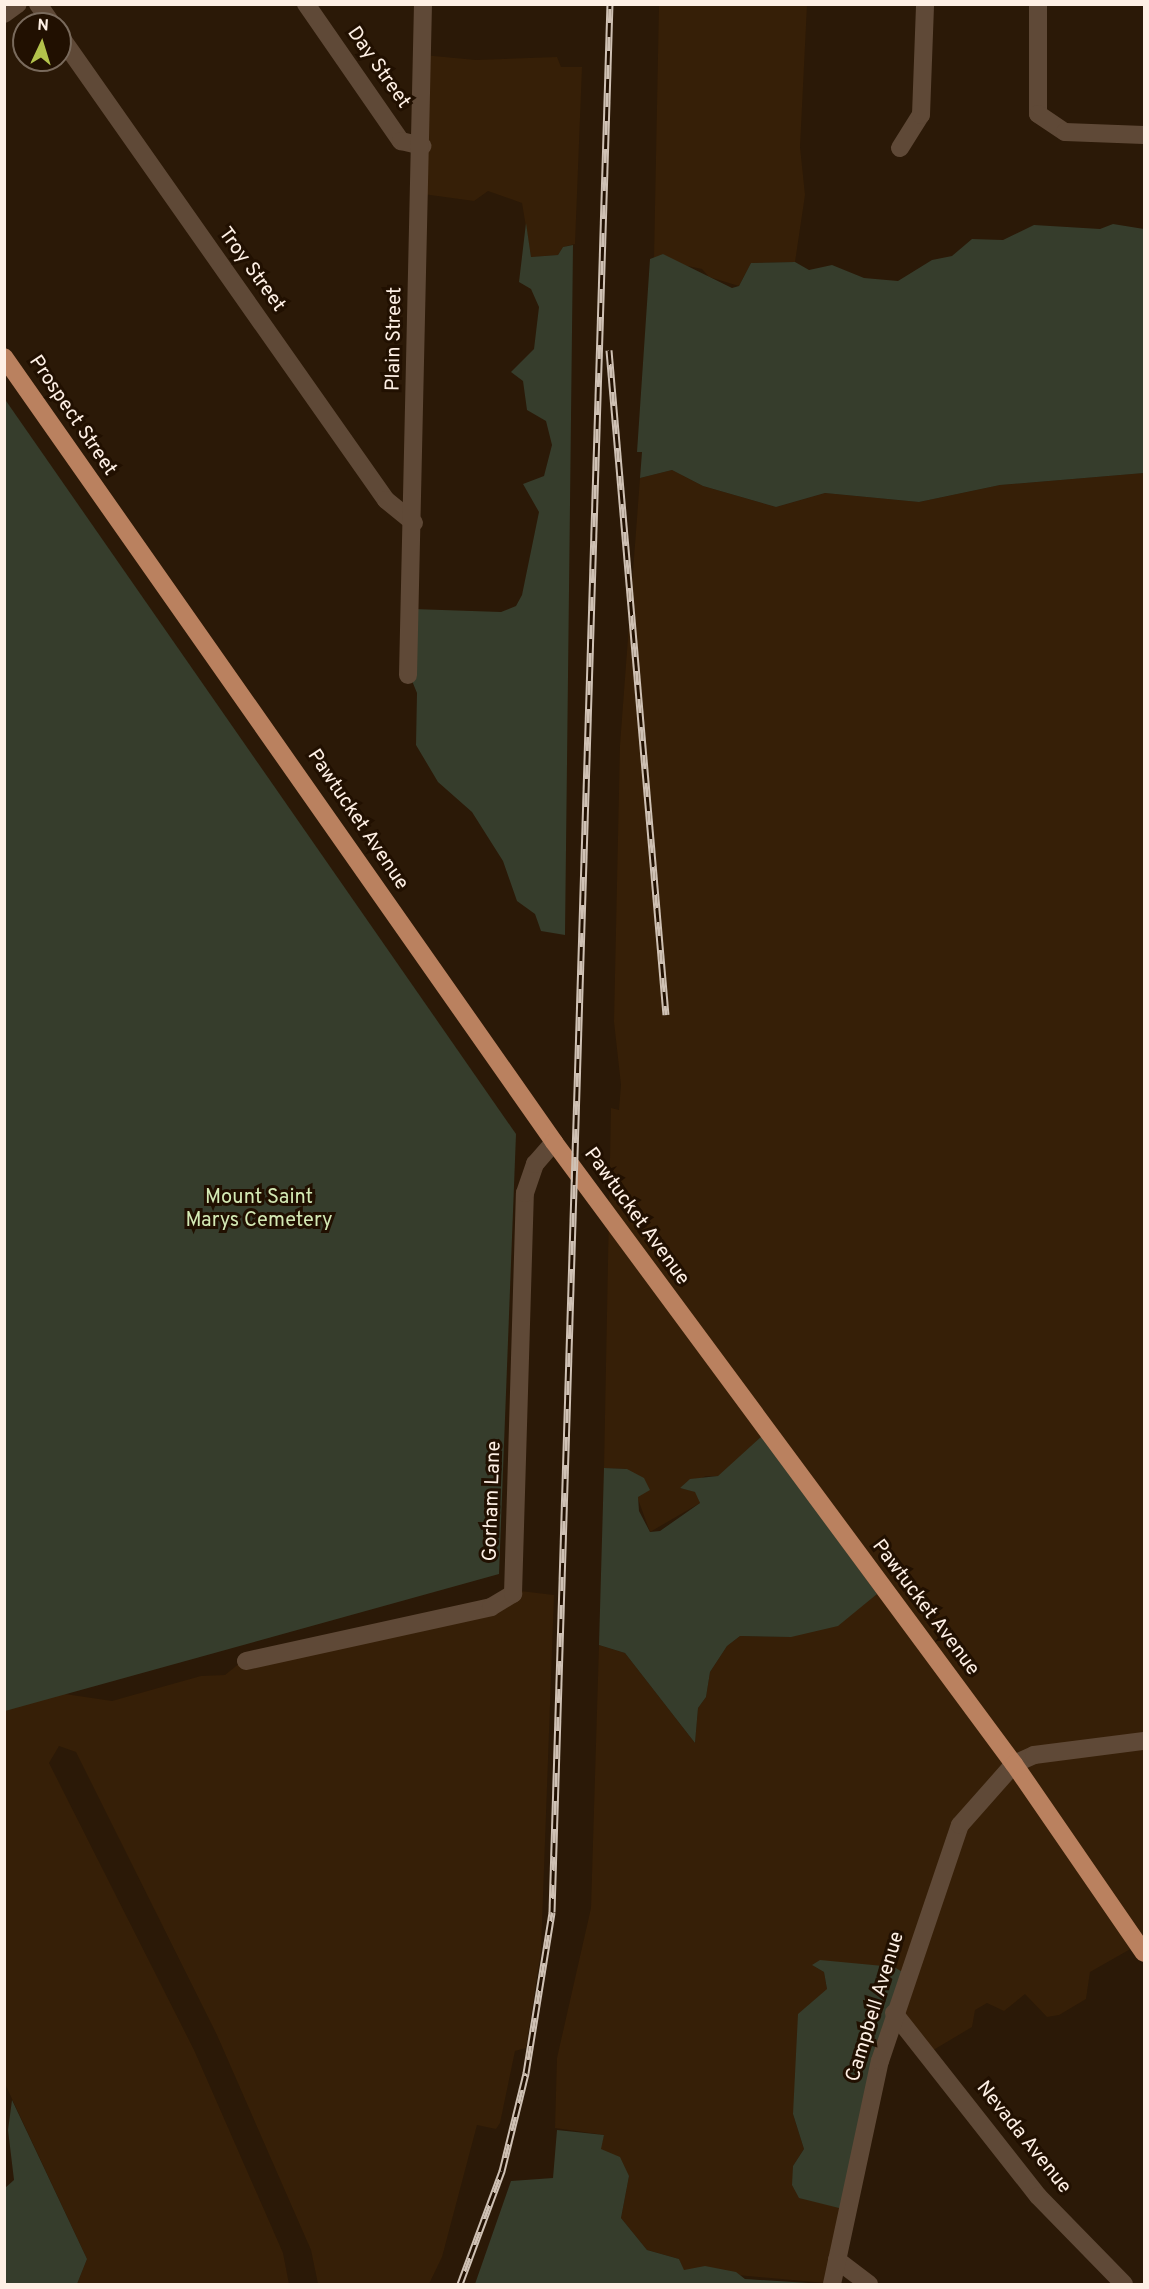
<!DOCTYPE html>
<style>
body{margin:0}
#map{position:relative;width:1149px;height:2289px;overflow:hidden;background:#2b1907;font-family:Overpass,sans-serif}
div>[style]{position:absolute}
.built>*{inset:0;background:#361f07}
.green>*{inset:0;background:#363d2c}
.minor>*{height:18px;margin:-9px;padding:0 9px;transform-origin:9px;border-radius:9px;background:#5f4937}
.major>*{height:18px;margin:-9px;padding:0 9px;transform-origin:9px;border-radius:9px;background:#ba815f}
.rail>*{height:7px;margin-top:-3.5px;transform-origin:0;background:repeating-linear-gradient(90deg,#211001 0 14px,#cfc1b4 0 28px);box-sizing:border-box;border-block:2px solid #cfc1b4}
span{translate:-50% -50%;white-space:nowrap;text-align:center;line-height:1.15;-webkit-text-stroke:6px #211001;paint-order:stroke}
.street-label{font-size:20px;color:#fef0e5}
.park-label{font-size:20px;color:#d4eab5}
.frame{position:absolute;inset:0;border:6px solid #fef0e5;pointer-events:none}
.north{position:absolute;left:12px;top:12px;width:60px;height:60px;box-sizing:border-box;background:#211001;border:2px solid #796a5c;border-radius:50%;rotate:4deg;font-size:16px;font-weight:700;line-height:24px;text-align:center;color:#fef0e5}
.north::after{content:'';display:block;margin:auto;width:21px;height:27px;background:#b3c24b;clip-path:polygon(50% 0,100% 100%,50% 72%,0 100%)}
</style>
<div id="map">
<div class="built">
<div style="clip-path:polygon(659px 5px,807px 5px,800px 147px,805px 195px,795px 262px,751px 263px,739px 286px,709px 277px,702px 269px,673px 263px,663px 254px,654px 259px)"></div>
<div style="clip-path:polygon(423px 55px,476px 60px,557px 57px,561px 67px,582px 67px,575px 244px,563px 247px,558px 255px,531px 257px,522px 203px,488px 191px,474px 201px,423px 194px)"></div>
<div style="clip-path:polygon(672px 470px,703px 486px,776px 507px,825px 493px,919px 502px,1000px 485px,1144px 473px,1144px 1957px,1134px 1947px,1090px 1972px,1086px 1999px,1059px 2015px,1047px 2017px,1025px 1994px,1004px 2011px,987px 2003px,975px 2010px,972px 2027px,930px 2052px,924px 2051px,899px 2002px,812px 1965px,824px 1972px,827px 1989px,793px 2114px,804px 2149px,793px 2166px,843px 2209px,825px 2283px,683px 2270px,679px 2259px,647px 2250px,621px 2218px,629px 2176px,600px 2149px,604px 2135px,555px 2128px,557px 2058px,591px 1908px,599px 1645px,625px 1653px,695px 1743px,698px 1708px,706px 1697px,710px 1672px,727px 1646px,740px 1636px,791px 1637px,718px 1476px,706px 1476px,680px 1488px,696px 1492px,700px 1503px,650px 1532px,627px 1469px,604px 1468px,611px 1108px,619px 1110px,621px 1085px,614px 1022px,620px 745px,640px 478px)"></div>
<div style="clip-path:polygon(512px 1590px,554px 1595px,541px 1951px,526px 2048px,515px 2051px,500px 2123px,496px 2129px,477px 2125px,442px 2257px,429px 2284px,318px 2284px,311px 2250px,217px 2035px,76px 1752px,59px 1746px,49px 1763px,194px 2050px,283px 2253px,289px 2284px,77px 2284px,87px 2259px,5px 2084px,4px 1685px,112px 1701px,201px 1676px,225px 1675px,251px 1654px,485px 1606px)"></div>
</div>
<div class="green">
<div style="clip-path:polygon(526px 223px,531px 257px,558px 255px,563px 247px,573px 245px,565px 935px,541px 931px,535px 914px,517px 901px,503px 861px,472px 812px,438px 782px,416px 745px,417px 693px,410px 676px,413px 609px,501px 612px,516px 606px,522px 595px,539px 512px,523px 484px,544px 476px,552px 445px,546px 421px,527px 410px,523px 381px,511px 372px,534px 349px,539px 307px,531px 289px,519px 282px)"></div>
<div style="clip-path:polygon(1113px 224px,1144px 229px,1144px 473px,1000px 485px,919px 502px,825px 493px,776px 507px,703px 486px,672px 470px,640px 478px,642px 452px,637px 452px,650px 259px,663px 254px,732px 288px,739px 286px,751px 263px,795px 262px,809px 270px,832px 265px,864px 278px,898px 281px,932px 260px,952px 256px,972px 239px,1003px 240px,1034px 225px,1100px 229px)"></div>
<div style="clip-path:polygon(4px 398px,516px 1134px,499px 1574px,5px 1711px)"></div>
<div style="clip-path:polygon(762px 1436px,877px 1594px,838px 1626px,791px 1637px,740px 1636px,727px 1646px,710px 1672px,706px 1697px,698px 1708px,695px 1743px,625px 1653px,599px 1645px,604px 1468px,627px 1469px,644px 1478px,650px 1490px,638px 1497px,639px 1511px,650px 1532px,660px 1531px,700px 1503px,695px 1492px,680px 1488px,690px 1479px,718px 1476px)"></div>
<div style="clip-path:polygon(820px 1960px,894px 1967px,906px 1974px,843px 2209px,799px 2198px,792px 2185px,793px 2166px,804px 2149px,793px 2114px,798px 2014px,827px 1989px,824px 1972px,812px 1965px)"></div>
<div style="clip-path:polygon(12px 2100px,87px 2259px,77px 2284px,5px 2284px,5px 2188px,14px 2180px,8px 2130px)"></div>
<div style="clip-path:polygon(557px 2130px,604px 2135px,601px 2149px,620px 2157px,629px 2176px,621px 2218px,647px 2250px,679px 2259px,684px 2270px,705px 2266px,736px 2272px,745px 2279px,824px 2284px,475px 2284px,511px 2181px,553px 2178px)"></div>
</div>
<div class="minor">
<div style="left:38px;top:4px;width:24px;rotate:55deg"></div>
<div style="left:306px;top:4px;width:167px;rotate:55.3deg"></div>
<div style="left:401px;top:141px;width:22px;rotate:13deg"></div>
<div style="left:1038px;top:4px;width:110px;rotate:90deg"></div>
<div style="left:1038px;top:114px;width:32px;rotate:34deg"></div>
<div style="left:1065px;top:132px;width:79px;rotate:2.2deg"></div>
<div style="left:4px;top:14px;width:17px;rotate:-36deg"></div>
<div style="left:60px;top:36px;width:567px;rotate:54.91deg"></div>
<div style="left:386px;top:500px;width:36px;rotate:39deg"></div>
<div style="left:900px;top:148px;width:39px;rotate:-58deg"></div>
<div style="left:921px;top:115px;width:111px;rotate:-87.9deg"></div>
<div style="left:408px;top:675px;width:671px;rotate:-88.72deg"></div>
<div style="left:246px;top:1661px;width:251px;rotate:-12.4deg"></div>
<div style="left:491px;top:1607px;width:26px;rotate:-31deg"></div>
<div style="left:513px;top:1594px;width:401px;rotate:-88.3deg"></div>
<div style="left:525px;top:1193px;width:31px;rotate:-71deg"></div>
<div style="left:535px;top:1164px;width:29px;rotate:-49deg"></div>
<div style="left:894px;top:2013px;width:233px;rotate:51.8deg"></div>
<div style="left:1038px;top:2196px;width:123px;rotate:45.7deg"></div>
<div style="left:837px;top:2260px;width:40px;rotate:37deg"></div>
<div style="left:832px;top:2284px;width:228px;rotate:-77.9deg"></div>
<div style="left:880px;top:2061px;width:249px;rotate:-71.3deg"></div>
<div style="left:960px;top:1825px;width:81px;rotate:-48.5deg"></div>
<div style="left:1014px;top:1764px;width:22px;rotate:-24deg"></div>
<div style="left:1034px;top:1755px;width:111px;rotate:-7.3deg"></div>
</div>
<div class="major">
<div style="left:4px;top:357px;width:959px;rotate:54.98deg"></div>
<div style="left:554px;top:1142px;width:774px;rotate:53.52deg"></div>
<div style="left:1014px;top:1764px;width:229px;rotate:55.5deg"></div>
</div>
<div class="rail">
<div style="left:609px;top:350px;width:667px;rotate:85.1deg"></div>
<div style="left:460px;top:2284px;width:121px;rotate:-69.6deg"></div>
<div style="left:502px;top:2171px;width:101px;rotate:-76.2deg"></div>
<div style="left:526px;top:2073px;width:163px;rotate:-80.8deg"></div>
<div style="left:552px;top:1912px;width:1909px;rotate:-88.26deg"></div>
</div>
<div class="street-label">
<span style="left:378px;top:68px;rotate:55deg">Day Street</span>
<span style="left:251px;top:270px;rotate:54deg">Troy Street</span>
<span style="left:395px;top:339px;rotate:-89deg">Plain Street</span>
<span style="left:72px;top:416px;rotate:56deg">Prospect Street</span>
<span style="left:357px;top:820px;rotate:56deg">Pawtucket Avenue</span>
<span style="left:636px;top:1217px;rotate:54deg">Pawtucket Avenue</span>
<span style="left:493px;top:1501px;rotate:-88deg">Gorham Lane</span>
<span style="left:925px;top:1608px;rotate:53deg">Pawtucket Avenue</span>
<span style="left:876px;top:2007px;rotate:-73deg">Campbell Avenue</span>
<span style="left:1023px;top:2138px;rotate:51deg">Nevada Avenue</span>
</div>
<div class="park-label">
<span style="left:259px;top:1210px">Mount Saint<br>Marys Cemetery</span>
</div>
<div class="frame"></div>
<div class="north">N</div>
</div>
